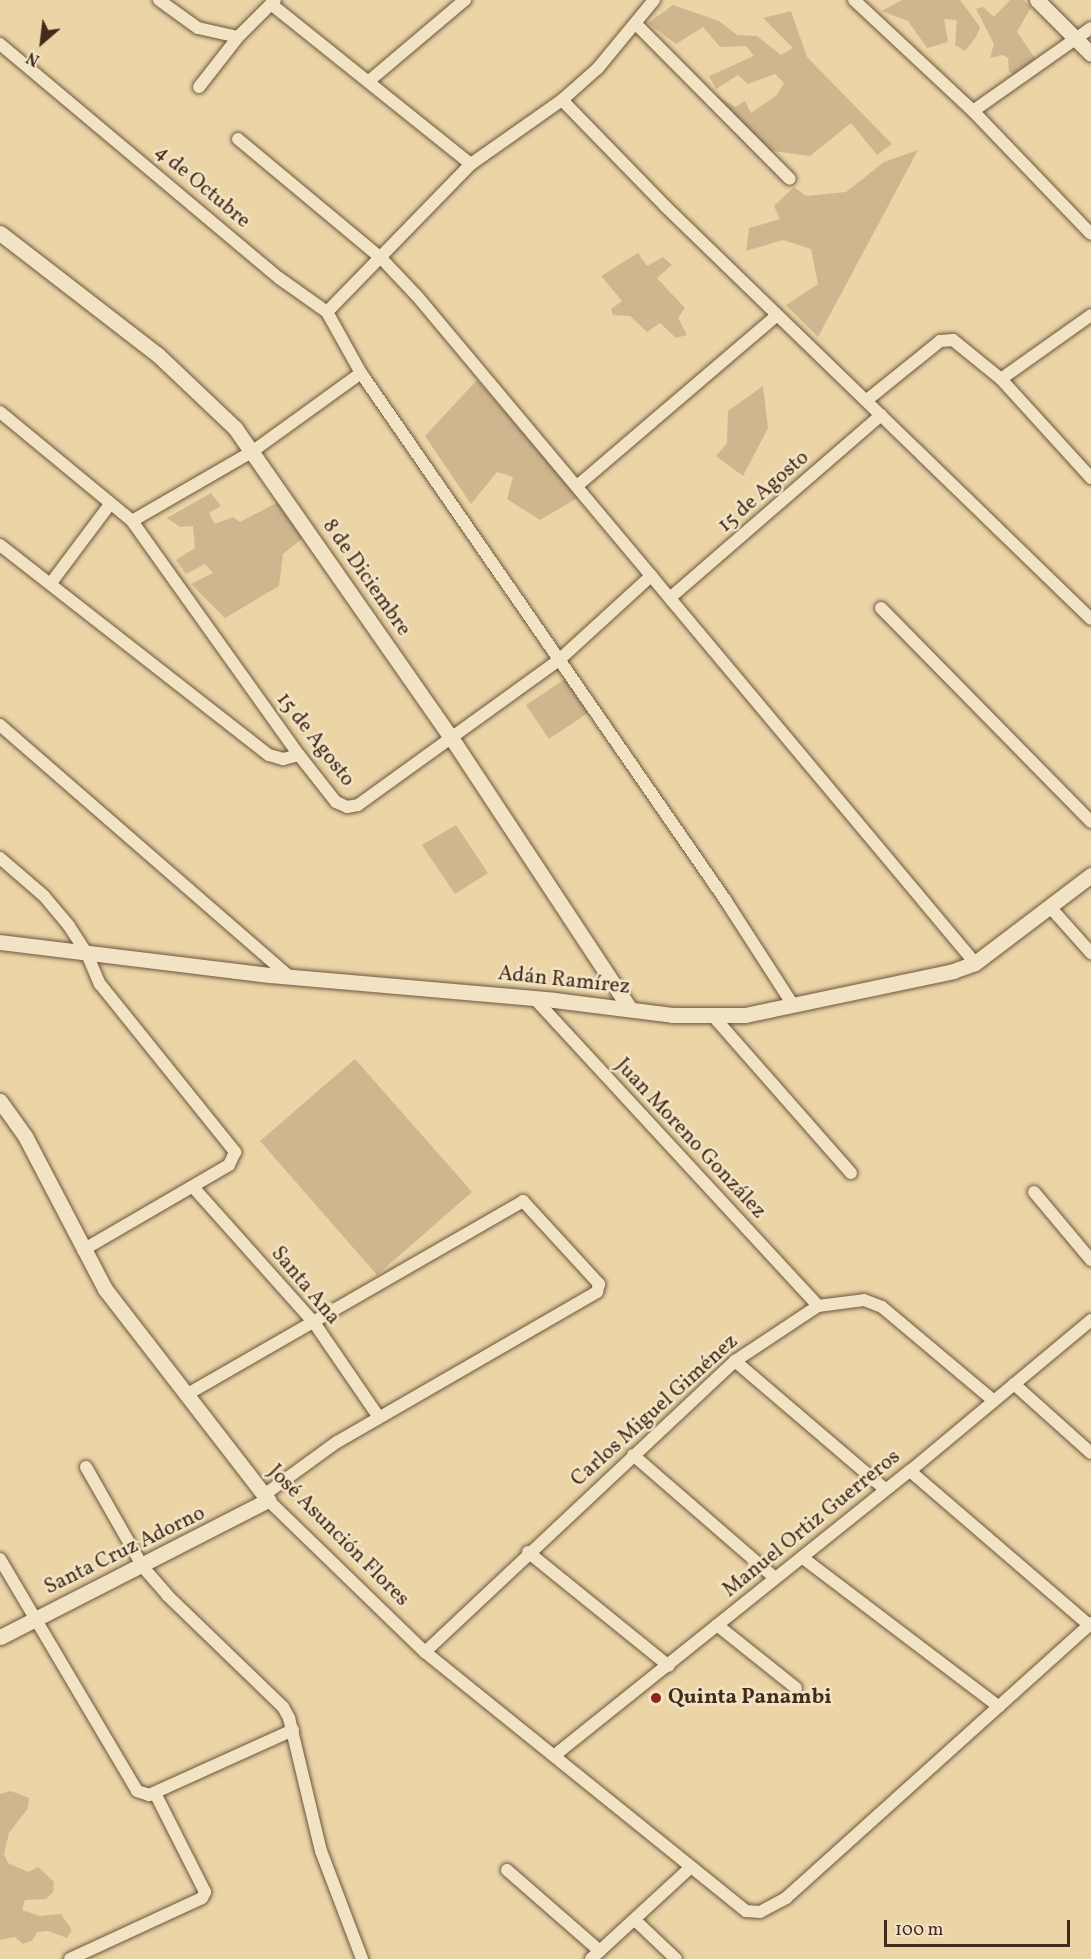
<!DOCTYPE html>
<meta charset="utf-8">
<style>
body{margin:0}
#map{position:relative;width:1091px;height:1959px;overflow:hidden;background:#ebd4a6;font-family:Vollkorn,serif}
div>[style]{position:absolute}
.green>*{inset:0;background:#ceb78f}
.roads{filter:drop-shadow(0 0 2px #6d553e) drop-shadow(0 0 2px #6d553e)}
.minor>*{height:12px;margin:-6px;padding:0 6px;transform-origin:6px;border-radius:6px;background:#f2e3c5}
.tertiary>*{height:15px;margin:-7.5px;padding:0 7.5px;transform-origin:7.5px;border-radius:7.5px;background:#f2e3c5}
.dots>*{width:16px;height:16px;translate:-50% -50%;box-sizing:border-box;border:3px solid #f2e3c5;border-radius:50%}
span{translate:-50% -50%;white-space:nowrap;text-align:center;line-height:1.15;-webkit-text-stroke:5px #f2e3c5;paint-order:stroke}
.street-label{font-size:21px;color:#432b1c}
.poi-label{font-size:21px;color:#432b1c;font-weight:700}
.left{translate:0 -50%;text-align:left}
.north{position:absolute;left:12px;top:12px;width:60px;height:60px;-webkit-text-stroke:4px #f2e3c5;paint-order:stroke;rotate:208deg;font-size:16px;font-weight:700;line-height:24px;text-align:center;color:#432b1c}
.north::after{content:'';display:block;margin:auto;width:21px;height:27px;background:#432b1c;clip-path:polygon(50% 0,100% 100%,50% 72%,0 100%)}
.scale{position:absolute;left:884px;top:1920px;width:186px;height:27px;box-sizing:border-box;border:3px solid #432b1c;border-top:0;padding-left:8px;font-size:18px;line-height:21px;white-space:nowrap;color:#432b1c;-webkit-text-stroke:4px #f2e3c5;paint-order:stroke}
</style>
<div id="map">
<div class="green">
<div style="clip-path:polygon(902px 0,960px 0,980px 27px,976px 37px,965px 51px,955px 45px,957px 20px,944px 19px,948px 42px,927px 48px,908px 21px,881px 11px)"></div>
<div style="clip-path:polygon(1010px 0,1024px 0,1031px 7px,1017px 32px,1037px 61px,1024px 77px,1009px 72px,1008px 58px,1003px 55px,990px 58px,994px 44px,976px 9px,983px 7px,994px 17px)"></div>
<div style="clip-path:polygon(673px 5px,719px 21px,737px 35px,757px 36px,781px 55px,793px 48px,763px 18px,791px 11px,807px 57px,892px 144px,877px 155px,851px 123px,810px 156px,765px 150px,703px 87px,735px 107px,745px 101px,751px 113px,777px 95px,784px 83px,775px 74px,748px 84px,738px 75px,716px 89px,709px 76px,754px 56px,746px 46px,720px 47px,703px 27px,676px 44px,648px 23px)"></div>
<div style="clip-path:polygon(918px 150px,818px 337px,786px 305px,818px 284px,811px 249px,783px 240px,746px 251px,749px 228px,780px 219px,774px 206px,794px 187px,806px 196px,846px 192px,884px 162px)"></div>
<div style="clip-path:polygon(638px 253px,647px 266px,663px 257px,672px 265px,657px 278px,685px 308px,678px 318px,687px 335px,676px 338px,660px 323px,647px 332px,630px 316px,613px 315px,611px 309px,622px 301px,601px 276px)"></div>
<div style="clip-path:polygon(477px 380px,579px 497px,540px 520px,507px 499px,513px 477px,497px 472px,471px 504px,425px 436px)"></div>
<div style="clip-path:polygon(763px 386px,768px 428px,743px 476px,716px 456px,727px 443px,728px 411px)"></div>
<div style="clip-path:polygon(211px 493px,221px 506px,209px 513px,215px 524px,233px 517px,240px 522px,282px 500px,304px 537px,283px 554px,279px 586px,225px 618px,191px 584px,213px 573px,205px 564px,186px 574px,176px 560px,195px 548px,193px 526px,180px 527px,167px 518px)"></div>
<div style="clip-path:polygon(565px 679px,588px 713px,549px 739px,526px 705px)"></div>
<div style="clip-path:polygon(456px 825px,488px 873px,455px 894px,422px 845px)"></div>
<div style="clip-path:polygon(355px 1059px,472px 1192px,377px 1275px,260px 1141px)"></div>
<div style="clip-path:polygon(11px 1791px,29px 1798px,28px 1808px,9px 1833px,4px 1854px,8px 1863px,28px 1872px,38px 1867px,54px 1882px,53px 1892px,46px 1899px,25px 1900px,22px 1910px,40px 1916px,61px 1914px,72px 1930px,67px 1938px,48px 1931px,37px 1932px,32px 1941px,23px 1944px,15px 1937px,0 1940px,0 1794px)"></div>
</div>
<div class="roads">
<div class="minor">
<div style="left:159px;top:0;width:48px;rotate:35.7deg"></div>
<div style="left:198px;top:28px;width:41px;rotate:12.7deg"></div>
<div style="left:854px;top:0;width:163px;rotate:43deg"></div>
<div style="left:973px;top:111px;width:170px;rotate:46.2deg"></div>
<div style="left:271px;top:4px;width:256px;rotate:38.7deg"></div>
<div style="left:636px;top:24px;width:218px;rotate:45.2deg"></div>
<div style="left:0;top:44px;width:364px;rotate:40deg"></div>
<div style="left:279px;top:278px;width:59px;rotate:35.3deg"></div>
<div style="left:327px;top:312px;width:70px;rotate:60.9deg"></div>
<div style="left:361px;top:373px;width:642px;rotate:55.34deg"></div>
<div style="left:726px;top:901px;width:124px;rotate:57.2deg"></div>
<div style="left:369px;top:81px;width:126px;rotate:-40.2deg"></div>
<div style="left:199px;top:87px;width:63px;rotate:-52deg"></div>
<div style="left:238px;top:37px;width:52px;rotate:-45deg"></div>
<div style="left:562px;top:100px;width:148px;rotate:45.8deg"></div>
<div style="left:665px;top:206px;width:593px;rotate:44.11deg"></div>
<div style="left:973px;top:111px;width:144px;rotate:-35.1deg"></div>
<div style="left:238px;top:139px;width:187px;rotate:39.8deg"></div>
<div style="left:382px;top:259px;width:51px;rotate:46.6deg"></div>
<div style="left:417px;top:296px;width:870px;rotate:50.08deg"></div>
<div style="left:327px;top:312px;width:206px;rotate:-45.8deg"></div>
<div style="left:471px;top:164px;width:111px;rotate:-35.1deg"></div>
<div style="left:562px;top:100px;width:48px;rotate:-41.6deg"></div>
<div style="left:598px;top:68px;width:88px;rotate:-50.5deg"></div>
<div style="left:1001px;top:379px;width:110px;rotate:-35.4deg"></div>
<div style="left:867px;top:400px;width:94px;rotate:-38.9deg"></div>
<div style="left:940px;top:341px;width:13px;rotate:-4deg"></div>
<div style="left:953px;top:340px;width:62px;rotate:39.1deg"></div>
<div style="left:1001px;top:379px;width:134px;rotate:47.7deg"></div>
<div style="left:0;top:412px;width:171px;rotate:39.5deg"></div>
<div style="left:132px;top:521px;width:287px;rotate:54.5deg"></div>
<div style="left:299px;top:755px;width:60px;rotate:51.8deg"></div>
<div style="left:336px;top:802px;width:12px;rotate:24deg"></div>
<div style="left:347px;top:807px;width:11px;rotate:-10deg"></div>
<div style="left:358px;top:805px;width:248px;rotate:-35.8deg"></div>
<div style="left:559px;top:660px;width:125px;rotate:-42.4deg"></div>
<div style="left:577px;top:486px;width:263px;rotate:-40.5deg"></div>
<div style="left:132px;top:521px;width:140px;rotate:-30deg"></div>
<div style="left:253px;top:451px;width:133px;rotate:-35.8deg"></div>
<div style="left:0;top:545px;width:341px;rotate:38deg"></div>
<div style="left:269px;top:755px;width:15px;rotate:16deg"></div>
<div style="left:283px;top:759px;width:16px;rotate:-14deg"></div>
<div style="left:51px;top:583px;width:99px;rotate:-53.2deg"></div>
<div style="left:671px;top:597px;width:278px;rotate:-40.9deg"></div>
<div style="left:881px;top:608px;width:300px;rotate:45.5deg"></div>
<div style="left:0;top:725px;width:383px;rotate:41deg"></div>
<div style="left:0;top:858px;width:58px;rotate:40.8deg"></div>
<div style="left:44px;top:896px;width:39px;rotate:50deg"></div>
<div style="left:69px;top:926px;width:33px;rotate:57deg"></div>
<div style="left:87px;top:954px;width:33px;rotate:67deg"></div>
<div style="left:100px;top:984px;width:216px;rotate:51.2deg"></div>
<div style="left:235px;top:1152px;width:14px;rotate:115deg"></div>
<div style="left:229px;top:1165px;width:169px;rotate:149.8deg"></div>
<div style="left:1050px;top:907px;width:62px;rotate:48.3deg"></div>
<div style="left:534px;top:998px;width:419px;rotate:47.3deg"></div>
<div style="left:713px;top:1016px;width:209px;rotate:48.7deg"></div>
<div style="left:193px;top:1187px;width:183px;rotate:48.3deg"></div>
<div style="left:315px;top:1324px;width:112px;rotate:55.6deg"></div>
<div style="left:1034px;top:1192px;width:89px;rotate:50deg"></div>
<div style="left:735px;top:1361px;width:197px;rotate:40.5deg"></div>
<div style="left:1014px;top:1384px;width:103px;rotate:41.9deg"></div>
<div style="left:186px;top:1395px;width:389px;rotate:-29.9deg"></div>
<div style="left:523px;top:1201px;width:113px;rotate:47.5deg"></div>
<div style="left:599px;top:1284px;width:8px;rotate:104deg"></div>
<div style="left:597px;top:1292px;width:300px;rotate:150deg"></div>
<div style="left:337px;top:1442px;width:90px;rotate:144deg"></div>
<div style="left:633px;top:1455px;width:188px;rotate:40.9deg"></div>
<div style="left:86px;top:1467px;width:115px;rotate:60.3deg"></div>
<div style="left:143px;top:1567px;width:37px;rotate:49deg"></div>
<div style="left:167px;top:1595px;width:161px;rotate:44deg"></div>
<div style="left:283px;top:1707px;width:13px;rotate:61deg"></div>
<div style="left:289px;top:1718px;width:137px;rotate:76.5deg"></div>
<div style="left:321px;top:1851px;width:116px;rotate:69.2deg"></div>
<div style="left:910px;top:1471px;width:236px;rotate:40.7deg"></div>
<div style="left:268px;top:1500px;width:219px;rotate:44.1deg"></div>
<div style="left:425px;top:1652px;width:412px;rotate:38.9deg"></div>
<div style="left:746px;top:1911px;width:14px;rotate:4deg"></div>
<div style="left:760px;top:1912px;width:30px;rotate:-28deg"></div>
<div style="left:786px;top:1898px;width:411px;rotate:-42deg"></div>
<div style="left:528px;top:1552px;width:181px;rotate:39deg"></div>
<div style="left:803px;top:1558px;width:246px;rotate:37.2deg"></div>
<div style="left:0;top:1559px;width:269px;rotate:59.4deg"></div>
<div style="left:137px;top:1791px;width:13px;rotate:18deg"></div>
<div style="left:149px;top:1795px;width:158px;rotate:-24.3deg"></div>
<div style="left:717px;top:1625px;width:101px;rotate:38.6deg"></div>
<div style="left:425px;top:1652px;width:425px;rotate:-43.2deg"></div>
<div style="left:735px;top:1361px;width:100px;rotate:-33.5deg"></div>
<div style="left:818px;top:1306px;width:46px;rotate:-7.4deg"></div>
<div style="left:864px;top:1300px;width:19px;rotate:21deg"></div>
<div style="left:882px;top:1307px;width:146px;rotate:40deg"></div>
<div style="left:555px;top:1755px;width:455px;rotate:-38.7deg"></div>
<div style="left:910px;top:1471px;width:236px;rotate:-39.8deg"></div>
<div style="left:507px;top:1870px;width:123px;rotate:41.1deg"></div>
<div style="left:636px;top:1921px;width:55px;rotate:43.5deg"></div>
<div style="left:70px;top:1959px;width:145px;rotate:-24.8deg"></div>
<div style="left:202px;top:1898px;width:7px;rotate:-63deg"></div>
<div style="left:205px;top:1892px;width:111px;rotate:-116.8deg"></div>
<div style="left:591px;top:1959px;width:136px;rotate:-42.6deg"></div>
</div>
<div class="tertiary">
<div style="left:1037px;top:0;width:76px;rotate:45deg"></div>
<div style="left:0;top:233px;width:200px;rotate:37.7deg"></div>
<div style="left:158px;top:355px;width:106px;rotate:43.5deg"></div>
<div style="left:235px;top:428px;width:379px;rotate:55.1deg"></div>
<div style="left:452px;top:739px;width:323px;rotate:56.6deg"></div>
<div style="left:0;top:942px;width:272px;rotate:7deg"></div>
<div style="left:270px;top:975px;width:285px;rotate:5deg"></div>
<div style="left:554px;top:1000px;width:119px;rotate:7.2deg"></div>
<div style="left:672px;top:1015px;width:73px"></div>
<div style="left:745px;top:1015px;width:213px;rotate:-11.9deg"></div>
<div style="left:953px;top:971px;width:23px;rotate:-20deg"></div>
<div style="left:975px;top:963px;width:146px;rotate:-37.2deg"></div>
<div style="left:0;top:1101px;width:43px;rotate:54.5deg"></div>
<div style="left:25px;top:1136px;width:173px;rotate:62.4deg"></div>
<div style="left:105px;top:1289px;width:267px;rotate:52.3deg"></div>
<div style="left:268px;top:1500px;width:301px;rotate:152.9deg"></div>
</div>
</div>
<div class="dots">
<div style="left:656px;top:1698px;background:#8f2418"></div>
</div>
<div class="street-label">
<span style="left:202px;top:187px;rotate:40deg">4 de Octubre</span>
<span style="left:764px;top:492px;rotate:-41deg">15 de Agosto</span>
<span style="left:366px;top:578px;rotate:55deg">8 de Diciembre</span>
<span style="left:315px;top:740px;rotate:52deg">15 de Agosto</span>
<span style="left:564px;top:981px;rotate:6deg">Adán Ramírez</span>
<span style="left:690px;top:1139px;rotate:47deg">Juan Moreno González</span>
<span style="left:305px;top:1286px;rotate:50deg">Santa Ana</span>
<span style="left:655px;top:1411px;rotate:-42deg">Carlos Miguel Giménez</span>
<span style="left:812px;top:1524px;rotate:-39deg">Manuel Ortiz Guerreros</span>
<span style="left:338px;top:1536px;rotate:45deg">José Asunción Flores</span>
<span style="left:125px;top:1551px;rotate:-26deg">Santa Cruz Adorno</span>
</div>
<div class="poi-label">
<span class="left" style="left:668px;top:1698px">Quinta Panambi</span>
</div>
<div class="north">N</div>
<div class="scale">100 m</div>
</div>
